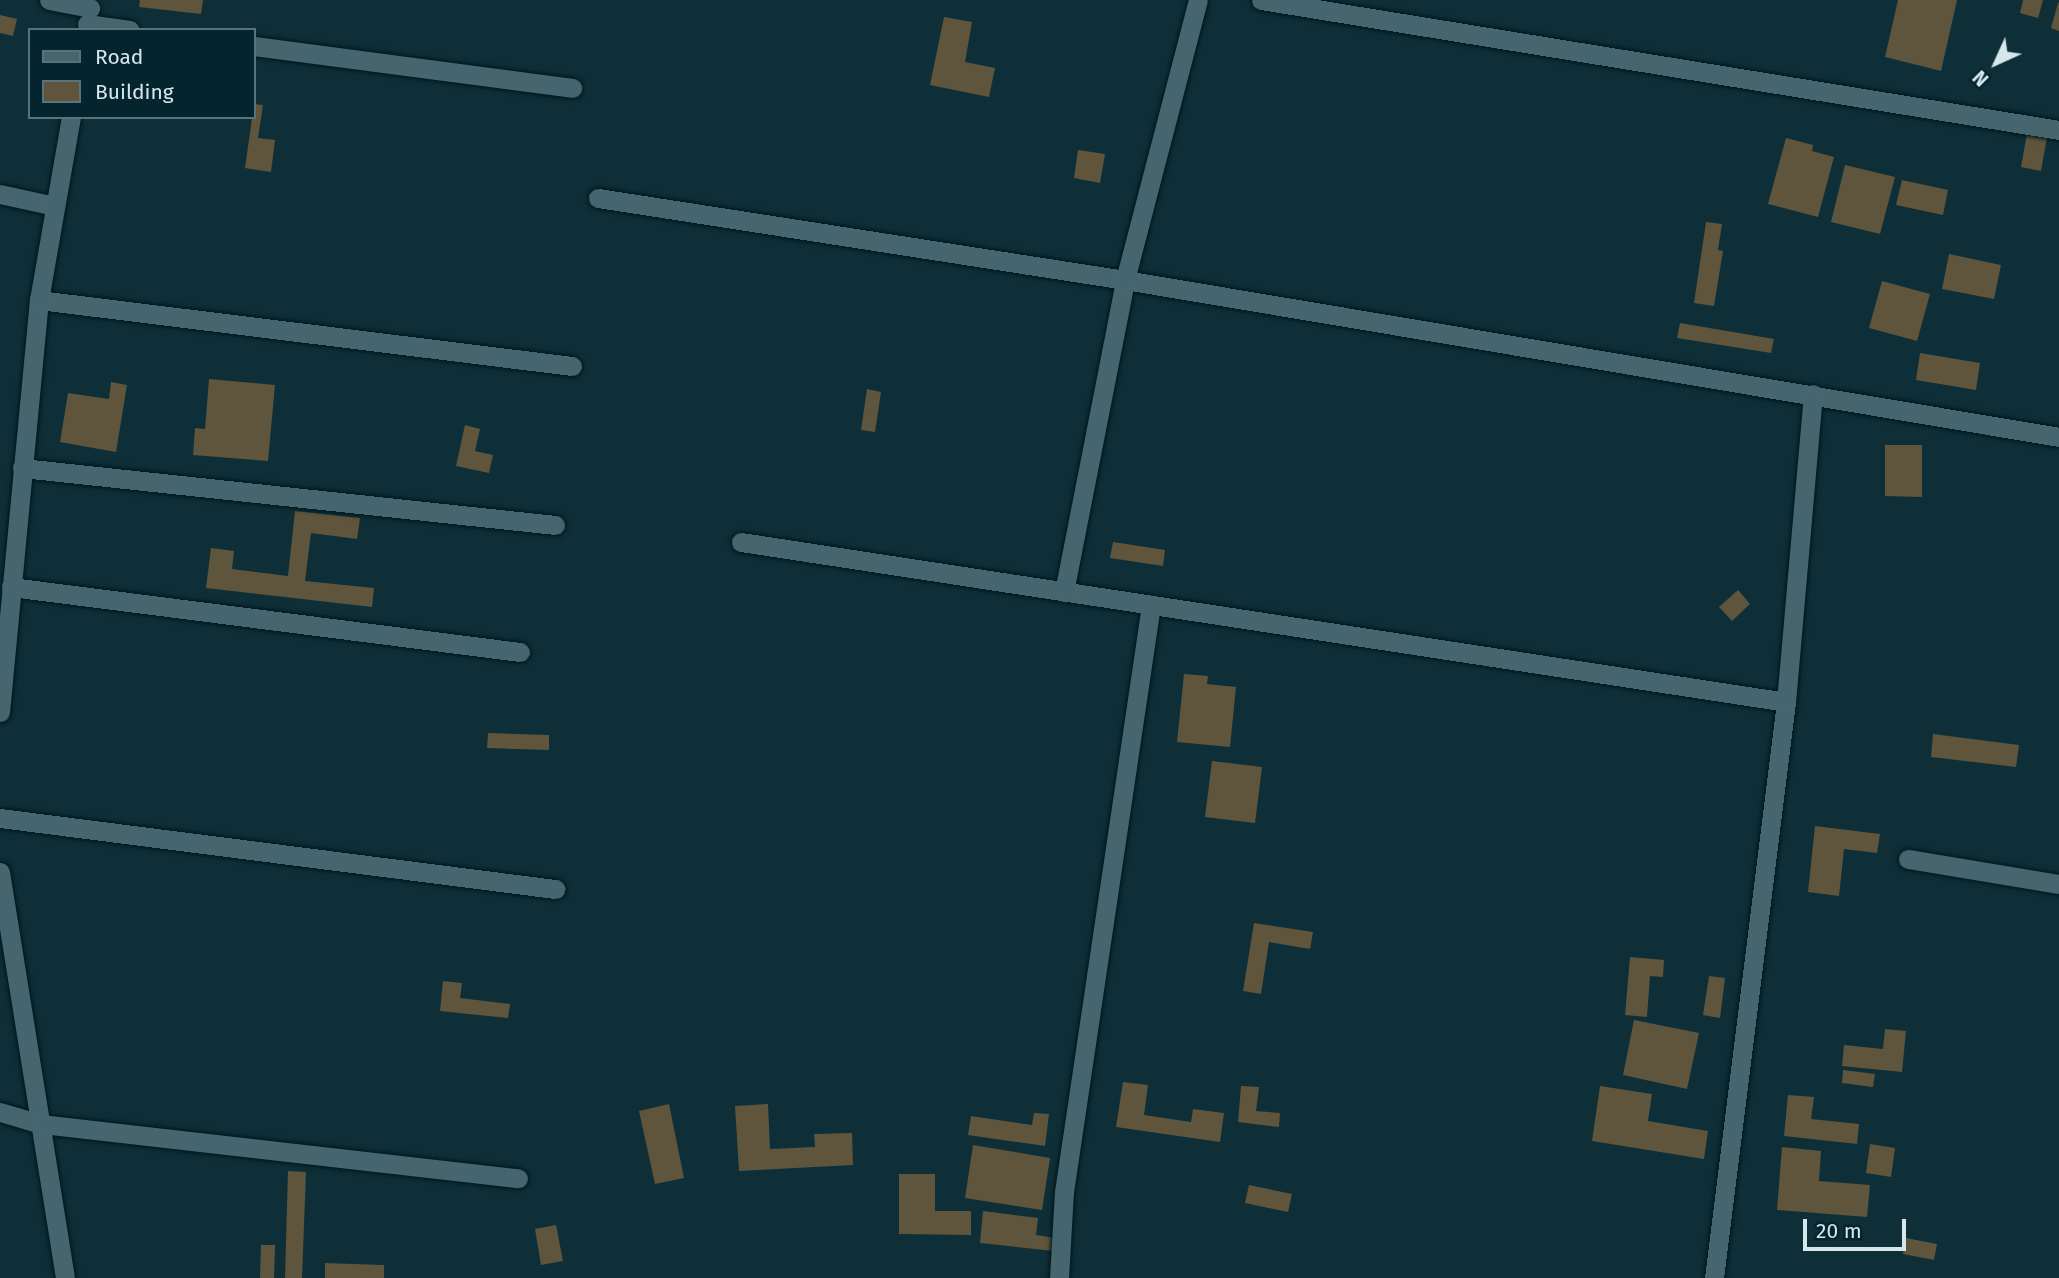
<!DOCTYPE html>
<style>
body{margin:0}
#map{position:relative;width:2059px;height:1278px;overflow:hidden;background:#0e2f37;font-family:"Fira Sans",sans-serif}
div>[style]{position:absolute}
.building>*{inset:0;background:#5e553c}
.roads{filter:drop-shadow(0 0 2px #01161c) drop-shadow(0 0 2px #01161c)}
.minor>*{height:19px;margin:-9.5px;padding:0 9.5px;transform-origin:9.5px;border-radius:9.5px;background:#46666f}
span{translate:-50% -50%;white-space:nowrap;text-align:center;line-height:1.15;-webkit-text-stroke:6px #04252d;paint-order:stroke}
.legend{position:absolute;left:28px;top:28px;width:228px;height:91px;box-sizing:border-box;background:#04252d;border:2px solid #587379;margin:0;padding:9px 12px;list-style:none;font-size:21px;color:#d5e7ec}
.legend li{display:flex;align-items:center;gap:14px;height:35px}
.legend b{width:35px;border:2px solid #587379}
.north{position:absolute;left:1961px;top:28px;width:70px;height:70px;-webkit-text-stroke:5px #04252d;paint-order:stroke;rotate:225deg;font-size:19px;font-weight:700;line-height:28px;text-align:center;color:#d5e7ec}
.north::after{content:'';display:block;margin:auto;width:24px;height:32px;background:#d5e7ec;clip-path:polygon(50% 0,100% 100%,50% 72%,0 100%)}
.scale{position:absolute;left:1803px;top:1219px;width:103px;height:32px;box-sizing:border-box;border:4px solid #d5e7ec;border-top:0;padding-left:9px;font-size:21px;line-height:24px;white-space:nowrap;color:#d5e7ec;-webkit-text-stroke:5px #04252d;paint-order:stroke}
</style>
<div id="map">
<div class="building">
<div style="clip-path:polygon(140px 0,203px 0,201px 14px,139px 7px)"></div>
<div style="clip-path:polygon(1898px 0,1957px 0,1941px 71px,1885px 57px)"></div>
<div style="clip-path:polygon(2023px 0,2043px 0,2038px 18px,2020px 13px)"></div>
<div style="clip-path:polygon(2058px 3px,2059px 3px,2059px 31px,2051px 28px)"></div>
<div style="clip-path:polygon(0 15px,17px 19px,13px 36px,0 33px)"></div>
<div style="clip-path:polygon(944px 17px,972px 22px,965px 62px,995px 68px,989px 97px,930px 85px)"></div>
<div style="clip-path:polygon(254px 104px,263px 105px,258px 138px,275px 140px,271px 172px,245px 168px)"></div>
<div style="clip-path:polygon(2028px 128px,2048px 132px,2041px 171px,2021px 167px)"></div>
<div style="clip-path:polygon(1786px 138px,1813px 145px,1812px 151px,1834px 157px,1818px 217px,1768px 204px)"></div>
<div style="clip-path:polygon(1078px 150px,1105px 154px,1100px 183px,1074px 178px)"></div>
<div style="clip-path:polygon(1845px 165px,1895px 177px,1880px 234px,1831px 222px)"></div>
<div style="clip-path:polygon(1902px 180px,1948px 190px,1943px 215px,1896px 205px)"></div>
<div style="clip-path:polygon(1706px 222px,1722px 224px,1718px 250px,1723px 251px,1714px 306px,1694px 303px)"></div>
<div style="clip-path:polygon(1949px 254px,2001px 265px,1994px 299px,1942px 289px)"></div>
<div style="clip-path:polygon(1882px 281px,1930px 294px,1917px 341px,1869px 328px)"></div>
<div style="clip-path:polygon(1680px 323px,1774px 339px,1771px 353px,1677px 338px)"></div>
<div style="clip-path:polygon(1920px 353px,1980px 363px,1976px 390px,1916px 380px)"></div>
<div style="clip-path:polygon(209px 379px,275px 385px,268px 461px,193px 455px,195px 428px,205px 429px)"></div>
<div style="clip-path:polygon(111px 382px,127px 385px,116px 452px,60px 442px,68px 393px,109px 399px)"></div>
<div style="clip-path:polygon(867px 389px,881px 392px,875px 432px,861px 430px)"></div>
<div style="clip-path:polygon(465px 425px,480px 429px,475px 451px,493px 455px,489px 473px,456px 466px)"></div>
<div style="clip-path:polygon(1885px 445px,1922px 445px,1922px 497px,1885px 496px)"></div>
<div style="clip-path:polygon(295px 511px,360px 518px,357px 539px,311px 533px,305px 581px,374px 588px,372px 607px,206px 588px,211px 548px,234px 551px,232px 569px,288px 576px)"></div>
<div style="clip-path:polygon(1113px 542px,1165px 550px,1163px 566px,1110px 558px)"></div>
<div style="clip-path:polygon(1738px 590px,1750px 604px,1732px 621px,1719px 607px)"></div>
<div style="clip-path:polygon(1184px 674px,1208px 676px,1207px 684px,1236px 687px,1230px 747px,1177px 742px)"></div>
<div style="clip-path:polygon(488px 733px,549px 735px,549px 750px,487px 748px)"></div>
<div style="clip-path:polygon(1933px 734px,2019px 745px,2016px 767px,1931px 757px)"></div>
<div style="clip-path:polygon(1212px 761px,1262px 767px,1255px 823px,1205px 817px)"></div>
<div style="clip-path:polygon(1815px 826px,1880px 834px,1877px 853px,1844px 849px,1839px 896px,1808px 892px)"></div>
<div style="clip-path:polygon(1254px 923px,1313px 932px,1310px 949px,1269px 942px,1261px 994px,1243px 991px)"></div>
<div style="clip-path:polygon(1630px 957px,1664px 960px,1663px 977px,1650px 976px,1647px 1017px,1625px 1015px)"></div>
<div style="clip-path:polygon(1709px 976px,1725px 978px,1720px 1018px,1703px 1015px)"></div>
<div style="clip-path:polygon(443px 981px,462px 983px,460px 998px,510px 1004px,508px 1018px,440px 1011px)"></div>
<div style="clip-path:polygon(1634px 1020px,1699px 1033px,1687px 1089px,1623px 1075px)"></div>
<div style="clip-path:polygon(1885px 1029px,1906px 1031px,1902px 1072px,1842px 1066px,1844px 1045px,1883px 1049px)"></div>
<div style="clip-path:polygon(1843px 1070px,1875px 1074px,1873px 1087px,1842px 1083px)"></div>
<div style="clip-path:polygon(1123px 1082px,1148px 1085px,1144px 1115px,1191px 1122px,1193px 1109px,1224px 1113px,1220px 1142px,1116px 1127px)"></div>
<div style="clip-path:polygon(1241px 1086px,1259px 1087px,1256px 1111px,1280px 1113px,1279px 1127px,1238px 1122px)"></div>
<div style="clip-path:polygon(1600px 1086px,1652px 1094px,1648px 1121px,1708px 1131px,1704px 1159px,1592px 1141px)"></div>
<div style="clip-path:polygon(1788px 1095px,1814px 1097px,1811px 1119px,1859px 1124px,1857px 1144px,1784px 1136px)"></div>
<div style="clip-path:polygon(669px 1104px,684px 1178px,655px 1184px,639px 1111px)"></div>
<div style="clip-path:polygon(768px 1104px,770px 1149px,815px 1147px,814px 1134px,852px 1133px,853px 1165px,739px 1171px,735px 1106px)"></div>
<div style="clip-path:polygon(1034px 1113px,1049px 1114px,1045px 1146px,968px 1135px,971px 1116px,1032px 1125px)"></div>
<div style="clip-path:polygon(1870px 1144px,1895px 1148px,1891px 1177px,1866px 1173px)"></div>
<div style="clip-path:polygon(973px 1145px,1050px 1158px,1042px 1210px,965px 1198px)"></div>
<div style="clip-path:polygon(1782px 1147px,1821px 1151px,1819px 1181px,1870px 1185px,1867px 1217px,1777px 1210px)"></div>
<div style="clip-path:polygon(288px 1171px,306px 1172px,302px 1278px,285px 1278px)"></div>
<div style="clip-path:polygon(899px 1174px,935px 1174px,935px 1211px,971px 1211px,971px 1235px,899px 1234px)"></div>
<div style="clip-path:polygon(1249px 1185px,1292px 1194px,1288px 1212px,1245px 1203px)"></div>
<div style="clip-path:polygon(983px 1211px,1038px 1218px,1036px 1235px,1056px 1238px,1054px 1251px,980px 1243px)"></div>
<div style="clip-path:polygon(556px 1225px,563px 1261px,541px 1265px,535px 1229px)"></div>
<div style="clip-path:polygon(1906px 1238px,1937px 1244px,1934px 1260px,1903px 1254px)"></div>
<div style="clip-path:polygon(261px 1245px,275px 1245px,274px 1278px,260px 1278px)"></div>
<div style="clip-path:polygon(325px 1263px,384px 1265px,384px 1278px,325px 1278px)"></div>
</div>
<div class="roads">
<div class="minor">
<div style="left:49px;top:0;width:42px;rotate:11deg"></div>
<div style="left:1261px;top:0;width:809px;rotate:9.25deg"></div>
<div style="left:87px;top:24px;width:43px;rotate:7.9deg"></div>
<div style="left:254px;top:46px;width:321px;rotate:7.5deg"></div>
<div style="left:0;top:194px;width:56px;rotate:12.3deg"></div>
<div style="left:598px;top:198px;width:533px;rotate:8.84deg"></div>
<div style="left:1125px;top:280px;width:947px;rotate:9.54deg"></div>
<div style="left:39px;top:300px;width:537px;rotate:7.06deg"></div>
<div style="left:22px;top:468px;width:536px;rotate:6.1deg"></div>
<div style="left:741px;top:542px;width:1057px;rotate:8.7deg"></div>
<div style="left:11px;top:587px;width:513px;rotate:7.28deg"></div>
<div style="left:1064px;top:592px;width:318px;rotate:-78.9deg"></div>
<div style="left:1125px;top:280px;width:289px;rotate:-75.4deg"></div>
<div style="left:0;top:712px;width:414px;rotate:-84.6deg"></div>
<div style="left:39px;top:300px;width:186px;rotate:-80.1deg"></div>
<div style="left:0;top:818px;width:560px;rotate:7.29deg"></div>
<div style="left:1908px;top:859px;width:153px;rotate:9.4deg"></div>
<div style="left:0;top:872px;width:411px;rotate:80.9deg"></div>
<div style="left:0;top:1112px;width:43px;rotate:16.3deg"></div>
<div style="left:41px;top:1124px;width:480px;rotate:6.5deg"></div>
<div style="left:1059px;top:1278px;width:86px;rotate:-86.7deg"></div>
<div style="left:1064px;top:1192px;width:593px;rotate:-81.57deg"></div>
<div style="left:1714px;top:1278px;width:580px;rotate:-82.87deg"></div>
<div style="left:1786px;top:702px;width:309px;rotate:-85deg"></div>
</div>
</div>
<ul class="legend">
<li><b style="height:9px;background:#46666f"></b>Road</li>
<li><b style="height:19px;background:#5e553c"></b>Building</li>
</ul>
<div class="north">N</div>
<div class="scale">20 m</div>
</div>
